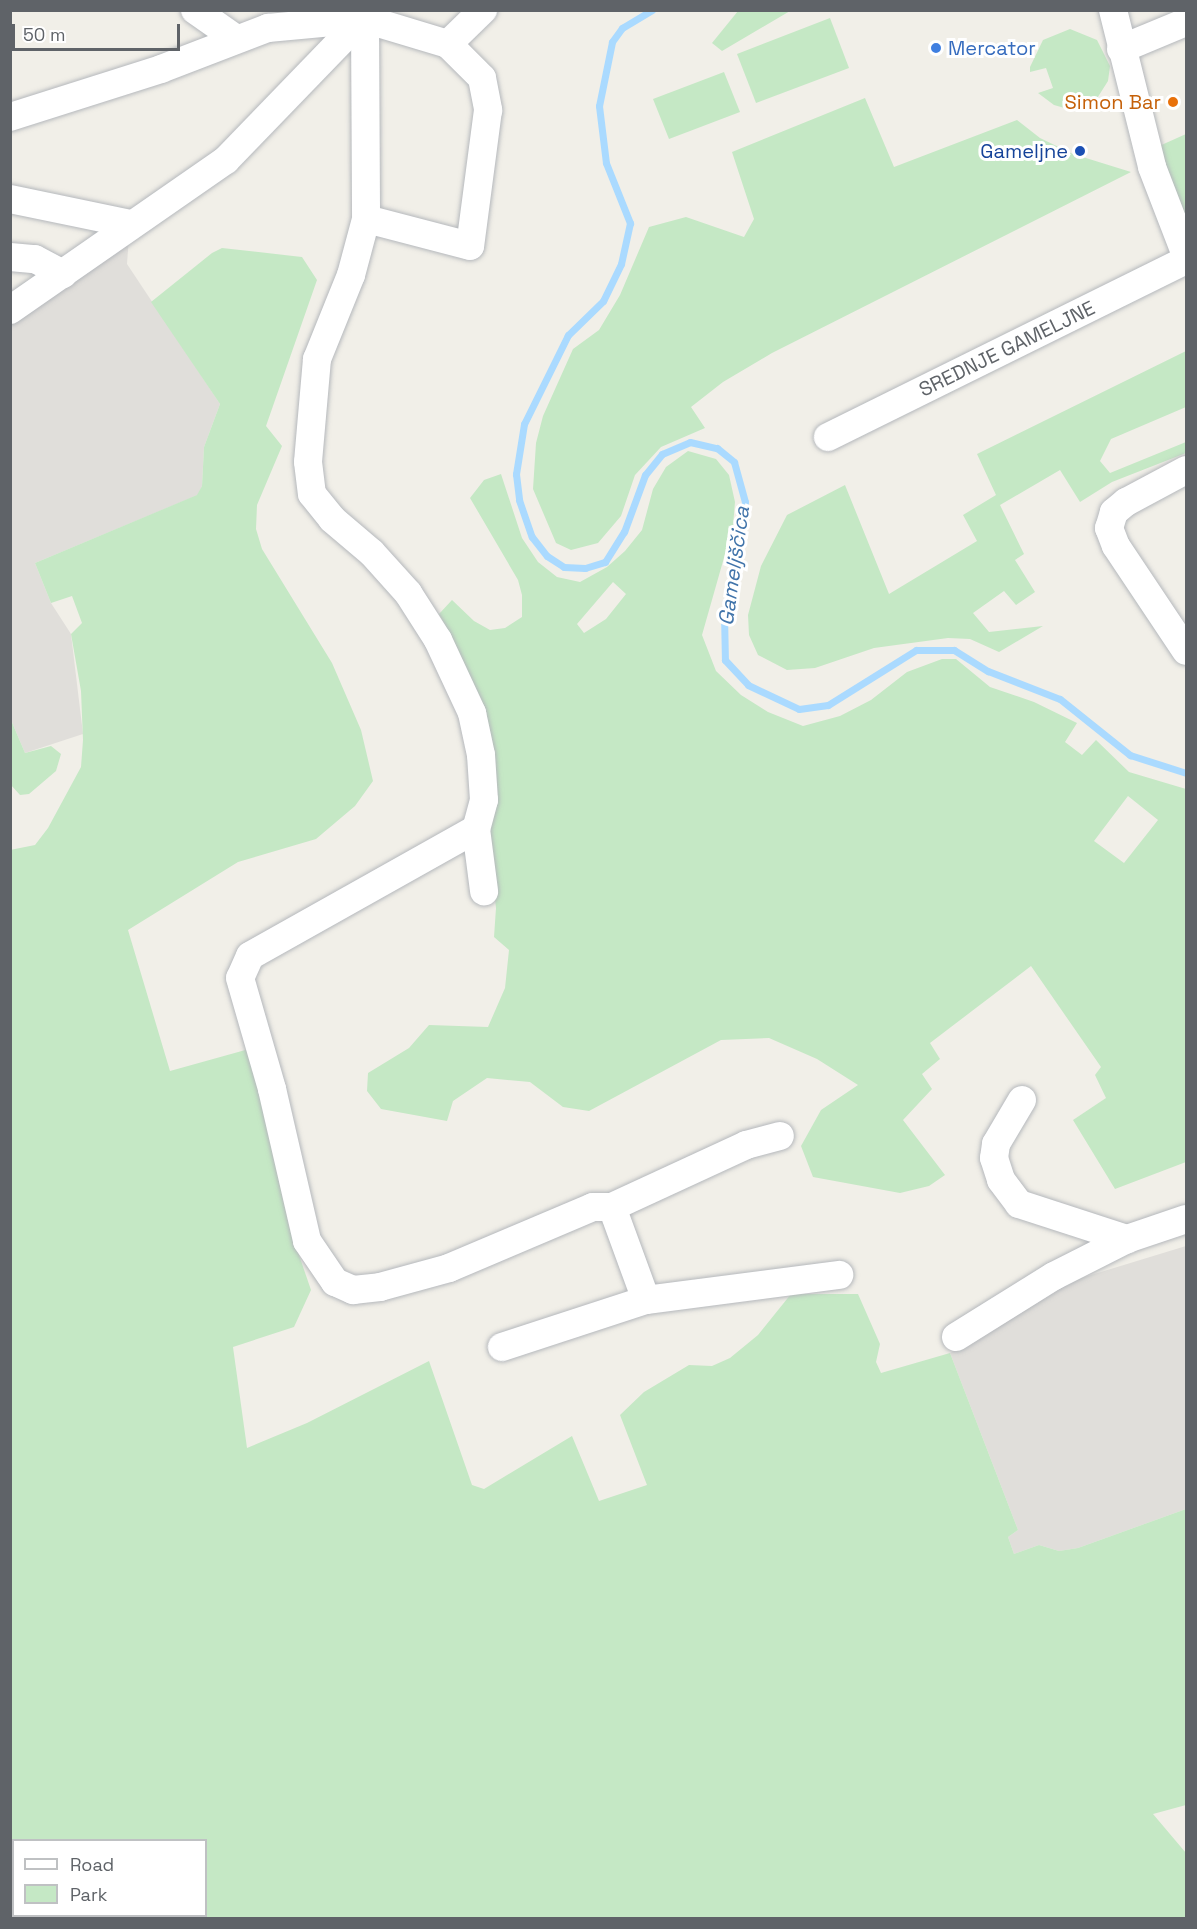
<!DOCTYPE html>
<meta charset="utf-8">
<style>
body{margin:0}
#map{position:relative;width:1197px;height:1929px;overflow:hidden;background:#f1efe8;font-family:"Space Grotesk",sans-serif}
div>[style]{position:absolute}
.industrial>*{inset:0;background:#e0deda}
.green>*{inset:0;background:#c5e8c5}
.stream>*{height:7px;margin:-3.5px;padding:0 3.5px;transform-origin:3.5px;border-radius:3.5px;background:#aadaff}
.roads{filter:drop-shadow(0 0 2px #b5b8bc) drop-shadow(0 0 2px #b5b8bc)}
.minor>*{height:28px;margin:-14px;padding:0 14px;transform-origin:14px;border-radius:14px;background:#fff}
.dots>*{width:16px;height:16px;translate:-50% -50%;box-sizing:border-box;border:3px solid #fff;border-radius:50%}
span{translate:-50% -50%;white-space:nowrap;text-align:center;line-height:1.15;-webkit-text-stroke:6px #fff;paint-order:stroke}
.shop-label{font-size:20px;color:#366cbe}
.left{translate:0 -50%;text-align:left}
.food-label{font-size:20px;color:#c56008}
.right{translate:-100% -50%;text-align:right}
.transit-label{font-size:20px;color:#164399}
.street-label{font-size:20px;color:#5f6368}
.water-label{font-size:21px;color:#4174aa;font-style:italic}
.frame{position:absolute;inset:0;border:12px solid #5f6368;pointer-events:none}
.legend{position:absolute;left:12px;top:1839px;width:195px;height:78px;box-sizing:border-box;background:#fff;border:2px solid #bfc1c3;margin:0;padding:8px 10px;list-style:none;font-size:18px;color:#5f6368}
.legend li{display:flex;align-items:center;gap:12px;height:30px}
.legend b{width:30px;border:2px solid #bfc1c3}
.scale{position:absolute;left:12px;top:24px;width:168px;height:27px;box-sizing:border-box;border:3px solid #5f6368;border-top:0;padding-left:8px;font-size:18px;line-height:21px;white-space:nowrap;color:#5f6368;-webkit-text-stroke:4px #fff;paint-order:stroke}
</style>
<div id="map">
<div class="industrial">
<div style="clip-path:polygon(129px 236px,127px 264px,220px 404px,204px 447px,202px 486px,198px 495px,35px 563px,51px 603px,71px 634px,83px 734px,25px 753px,11px 720px,11px 299px)"></div>
<div style="clip-path:polygon(1186px 1246px,1186px 1509px,1078px 1548px,1059px 1551px,1039px 1545px,1014px 1554px,1008px 1537px,1018px 1530px,950px 1353px,1055px 1286px)"></div>
</div>
<div class="green">
<div style="clip-path:polygon(738px 11px,738px 10px,790px 11px,722px 51px,712px 43px)"></div>
<div style="clip-path:polygon(830px 18px,849px 68px,756px 103px,737px 54px)"></div>
<div style="clip-path:polygon(1070px 29px,1097px 40px,1110px 66px,1108px 81px,1096px 100px,1068px 109px,1054px 105px,1038px 93px,1053px 88px,1046px 68px,1030px 72px,1030px 67px,1043px 40px)"></div>
<div style="clip-path:polygon(724px 72px,740px 112px,669px 139px,653px 99px)"></div>
<div style="clip-path:polygon(865px 98px,894px 167px,1017px 120px,1040px 138px,1073px 154px,1131px 172px,772px 353px,723px 382px,691px 407px,705px 428px,661px 447px,635px 475px,621px 516px,598px 543px,571px 550px,556px 543px,533px 489px,536px 443px,543px 416px,573px 349px,599px 330px,620px 295px,649px 227px,686px 217px,744px 237px,754px 219px,732px 152px)"></div>
<div style="clip-path:polygon(1186px 134px,1186px 224px,1157px 147px)"></div>
<div style="clip-path:polygon(evenodd,222px 248px,302px 257px,317px 280px,266px 426px,282px 446px,257px 505px,256px 529px,262px 549px,332px 663px,361px 730px,373px 781px,355px 806px,316px 839px,238px 862px,128px 930px,170px 1071px,249px 1049px,289px 1226px,311px 1290px,294px 1327px,233px 1347px,247px 1448px,307px 1423px,429px 1361px,472px 1485px,484px 1489px,572px 1436px,599px 1501px,647px 1485px,620px 1415px,644px 1392px,689px 1365px,712px 1366px,730px 1358px,758px 1335px,791px 1294px,858px 1294px,880px 1344px,876px 1362px,881px 1373px,950px 1353px,1018px 1530px,1008px 1537px,1014px 1554px,1039px 1545px,1059px 1551px,1078px 1548px,1186px 1509px,1186px 1805px,1153px 1814px,1186px 1853px,1186px 1918px,11px 1918px,10px 850px,35px 845px,48px 828px,81px 767px,83px 740px,81px 691px,71px 634px,82px 623px,72px 596px,51px 603px,35px 563px,197px 495px,202px 486px,204px 447px,220px 404px,151px 302px,212px 253px,222px 248px,14px 1840px,206px 1840px,206px 1916px,14px 1916px,14px 1840px)"></div>
<div style="clip-path:polygon(1186px 351px,1186px 407px,1111px 439px,1100px 461px,1110px 473px,1186px 442px,1186px 453px,1112px 482px,1080px 502px,1060px 470px,1000px 505px,1024px 554px,1015px 560px,1035px 592px,1016px 605px,1004px 591px,973px 613px,989px 632px,1043px 626px,999px 652px,970px 639px,948px 638px,874px 648px,815px 668px,787px 670px,758px 655px,749px 635px,748px 615px,761px 566px,787px 515px,845px 485px,889px 594px,977px 541px,963px 515px,996px 495px,977px 454px)"></div>
<div style="clip-path:polygon(evenodd,688px 451px,716px 459px,729px 475px,735px 502px,733px 526px,702px 635px,716px 671px,741px 695px,768px 712px,803px 726px,840px 716px,871px 700px,907px 672px,942px 659px,956px 659px,990px 687px,1034px 702px,1077px 723px,1065px 742px,1082px 755px,1096px 740px,1129px 772px,1186px 789px,1186px 1162px,1115px 1189px,1073px 1120px,1106px 1098px,1095px 1075px,1101px 1067px,1031px 966px,930px 1043px,940px 1059px,922px 1074px,932px 1089px,903px 1120px,945px 1175px,929px 1186px,900px 1193px,813px 1177px,801px 1146px,821px 1110px,858px 1085px,817px 1059px,769px 1038px,721px 1040px,589px 1111px,563px 1107px,530px 1082px,487px 1078px,453px 1101px,447px 1121px,381px 1109px,367px 1091px,368px 1073px,409px 1048px,429px 1025px,488px 1027px,505px 988px,509px 950px,494px 937px,496px 908px,492px 873px,445px 625px,439px 614px,452px 600px,474px 621px,490px 630px,505px 628px,522px 617px,522px 595px,518px 580px,470px 498px,484px 480px,501px 474px,522px 538px,538px 562px,557px 577px,580px 582px,607px 567px,625px 551px,642px 530px,653px 489px,666px 467px,688px 451px,613px 582px,626px 594px,606px 619px,584px 633px,577px 624px,613px 582px,688px 451px,1128px 796px,1158px 820px,1124px 863px,1094px 841px,1128px 796px)"></div>
<div style="clip-path:polygon(11px 720px,25px 753px,51px 746px,61px 754px,56px 771px,29px 794px,20px 795px,11px 785px)"></div>
</div>
<div class="stream">
<div style="left:652px;top:10px;width:35px;rotate:149deg"></div>
<div style="left:622px;top:28px;width:17px;rotate:126deg"></div>
<div style="left:612px;top:42px;width:65px;rotate:101.5deg"></div>
<div style="left:599px;top:106px;width:57px;rotate:83deg"></div>
<div style="left:606px;top:163px;width:65px;rotate:68.2deg"></div>
<div style="left:630px;top:223px;width:42px;rotate:102.4deg"></div>
<div style="left:621px;top:264px;width:41px;rotate:115.9deg"></div>
<div style="left:603px;top:301px;width:49px;rotate:135.8deg"></div>
<div style="left:568px;top:335px;width:99px;rotate:116.3deg"></div>
<div style="left:524px;top:424px;width:51px;rotate:99.1deg"></div>
<div style="left:516px;top:474px;width:26px;rotate:83deg"></div>
<div style="left:519px;top:500px;width:39px;rotate:71deg"></div>
<div style="left:532px;top:537px;width:24px;rotate:52deg"></div>
<div style="left:547px;top:556px;width:20px;rotate:33deg"></div>
<div style="left:564px;top:567px;width:21px;rotate:3deg"></div>
<div style="left:585px;top:568px;width:21px;rotate:-17deg"></div>
<div style="left:605px;top:562px;width:36px;rotate:-58deg"></div>
<div style="left:624px;top:532px;width:61px;rotate:-69.8deg"></div>
<div style="left:645px;top:475px;width:27px;rotate:-51deg"></div>
<div style="left:662px;top:454px;width:30px;rotate:-23deg"></div>
<div style="left:690px;top:442px;width:28px;rotate:13deg"></div>
<div style="left:717px;top:448px;width:22px;rotate:39deg"></div>
<div style="left:734px;top:462px;width:41px;rotate:74.6deg"></div>
<div style="left:745px;top:502px;width:59px;rotate:96.8deg"></div>
<div style="left:738px;top:561px;width:55px;rotate:104.8deg"></div>
<div style="left:724px;top:614px;width:46px;rotate:88.8deg"></div>
<div style="left:725px;top:660px;width:34px;rotate:47deg"></div>
<div style="left:748px;top:685px;width:56px;rotate:25.2deg"></div>
<div style="left:799px;top:709px;width:29px;rotate:-8deg"></div>
<div style="left:828px;top:705px;width:104px;rotate:-32deg"></div>
<div style="left:916px;top:650px;width:38px"></div>
<div style="left:954px;top:650px;width:40px;rotate:32deg"></div>
<div style="left:988px;top:671px;width:77px;rotate:21.3deg"></div>
<div style="left:1060px;top:699px;width:90px;rotate:38.7deg"></div>
<div style="left:1130px;top:755px;width:59px;rotate:17.8deg"></div>
</div>
<div class="roads">
<div class="minor">
<div style="left:195px;top:10px;width:49px;rotate:35deg"></div>
<div style="left:1113px;top:10px;width:162px;rotate:76deg"></div>
<div style="left:1152px;top:167px;width:94px;rotate:68.9deg"></div>
<div style="left:365px;top:19px;width:200px;rotate:89.7deg"></div>
<div style="left:366px;top:219px;width:58px;rotate:105deg"></div>
<div style="left:351px;top:275px;width:91px;rotate:112deg"></div>
<div style="left:317px;top:359px;width:103px;rotate:95deg"></div>
<div style="left:308px;top:462px;width:32px;rotate:83deg"></div>
<div style="left:312px;top:494px;width:32px;rotate:51deg"></div>
<div style="left:332px;top:519px;width:52px;rotate:40.4deg"></div>
<div style="left:372px;top:553px;width:54px;rotate:48deg"></div>
<div style="left:408px;top:593px;width:56px;rotate:57.4deg"></div>
<div style="left:438px;top:640px;width:81px;rotate:65deg"></div>
<div style="left:472px;top:713px;width:43px;rotate:77.9deg"></div>
<div style="left:481px;top:755px;width:45px;rotate:86.2deg"></div>
<div style="left:484px;top:800px;width:30px;rotate:105deg"></div>
<div style="left:476px;top:829px;width:63px;rotate:82.6deg"></div>
<div style="left:448px;top:44px;width:49px;rotate:-44.2deg"></div>
<div style="left:1121px;top:49px;width:70px;rotate:-22.6deg"></div>
<div style="left:10px;top:117px;width:158px;rotate:-17.6deg"></div>
<div style="left:161px;top:69px;width:115px;rotate:-21deg"></div>
<div style="left:268px;top:28px;width:97px;rotate:-5.3deg"></div>
<div style="left:365px;top:19px;width:87px;rotate:16.8deg"></div>
<div style="left:448px;top:44px;width:48px;rotate:45deg"></div>
<div style="left:482px;top:78px;width:33px;rotate:79deg"></div>
<div style="left:488px;top:110px;width:137px;rotate:97.5deg"></div>
<div style="left:470px;top:246px;width:107px;rotate:-165.4deg"></div>
<div style="left:10px;top:199px;width:124px;rotate:11.7deg"></div>
<div style="left:10px;top:257px;width:25px;rotate:5deg"></div>
<div style="left:35px;top:259px;width:32px;rotate:28deg"></div>
<div style="left:10px;top:310px;width:263px;rotate:-34.8deg"></div>
<div style="left:226px;top:160px;width:206px;rotate:-46deg"></div>
<div style="left:828px;top:437px;width:399px;rotate:-26.3deg"></div>
<div style="left:1186px;top:470px;width:68px;rotate:151.9deg"></div>
<div style="left:1126px;top:502px;width:16px;rotate:140deg"></div>
<div style="left:1114px;top:512px;width:17px;rotate:107deg"></div>
<div style="left:1109px;top:528px;width:19px;rotate:69deg"></div>
<div style="left:1116px;top:546px;width:126px;rotate:56.3deg"></div>
<div style="left:476px;top:829px;width:259px;rotate:150.7deg"></div>
<div style="left:250px;top:956px;width:24px;rotate:114deg"></div>
<div style="left:240px;top:978px;width:116px;rotate:73.9deg"></div>
<div style="left:272px;top:1089px;width:156px;rotate:77deg"></div>
<div style="left:307px;top:1241px;width:50px;rotate:55.7deg"></div>
<div style="left:335px;top:1282px;width:20px;rotate:24deg"></div>
<div style="left:353px;top:1290px;width:27px;rotate:-6deg"></div>
<div style="left:380px;top:1287px;width:72px;rotate:-15.4deg"></div>
<div style="left:449px;top:1268px;width:156px;rotate:-23deg"></div>
<div style="left:593px;top:1207px;width:19px"></div>
<div style="left:612px;top:1207px;width:148px;rotate:-24.8deg"></div>
<div style="left:746px;top:1145px;width:35px;rotate:-15deg"></div>
<div style="left:1022px;top:1100px;width:51px;rotate:120.6deg"></div>
<div style="left:996px;top:1144px;width:14px;rotate:98deg"></div>
<div style="left:994px;top:1158px;width:23px;rotate:72deg"></div>
<div style="left:1001px;top:1180px;width:30px;rotate:53deg"></div>
<div style="left:1019px;top:1204px;width:114px;rotate:18deg"></div>
<div style="left:612px;top:1207px;width:99px;rotate:69.9deg"></div>
<div style="left:646px;top:1300px;width:195px;rotate:-7.4deg"></div>
<div style="left:956px;top:1337px;width:115px;rotate:-31.9deg"></div>
<div style="left:1054px;top:1276px;width:82px;rotate:-26.9deg"></div>
<div style="left:1127px;top:1239px;width:62px;rotate:-18.7deg"></div>
<div style="left:502px;top:1347px;width:151px;rotate:-18.1deg"></div>
</div>
</div>
<div class="dots">
<div style="left:936px;top:48px;background:#3f7fe0"></div>
<div style="left:1173px;top:102px;background:#e8710a"></div>
<div style="left:1080px;top:151px;background:#1a4fb4"></div>
</div>
<div class="shop-label">
<span class="left" style="left:948px;top:48px">Mercator</span>
</div>
<div class="food-label">
<span class="right" style="left:1161px;top:102px">Simon Bar</span>
</div>
<div class="transit-label">
<span class="right" style="left:1068px;top:151px">Gameljne</span>
</div>
<div class="street-label">
<span style="left:1007px;top:349px;rotate:-26deg">SREDNJE GAMELJNE</span>
</div>
<div class="water-label">
<span style="left:734px;top:566px;rotate:-82deg">Gameljščica</span>
</div>
<div class="frame"></div>
<ul class="legend">
<li><b style="height:8px;background:#fff"></b>Road</li>
<li><b style="height:16px;background:#c5e8c5"></b>Park</li>
</ul>
<div class="scale">50 m</div>
</div>
